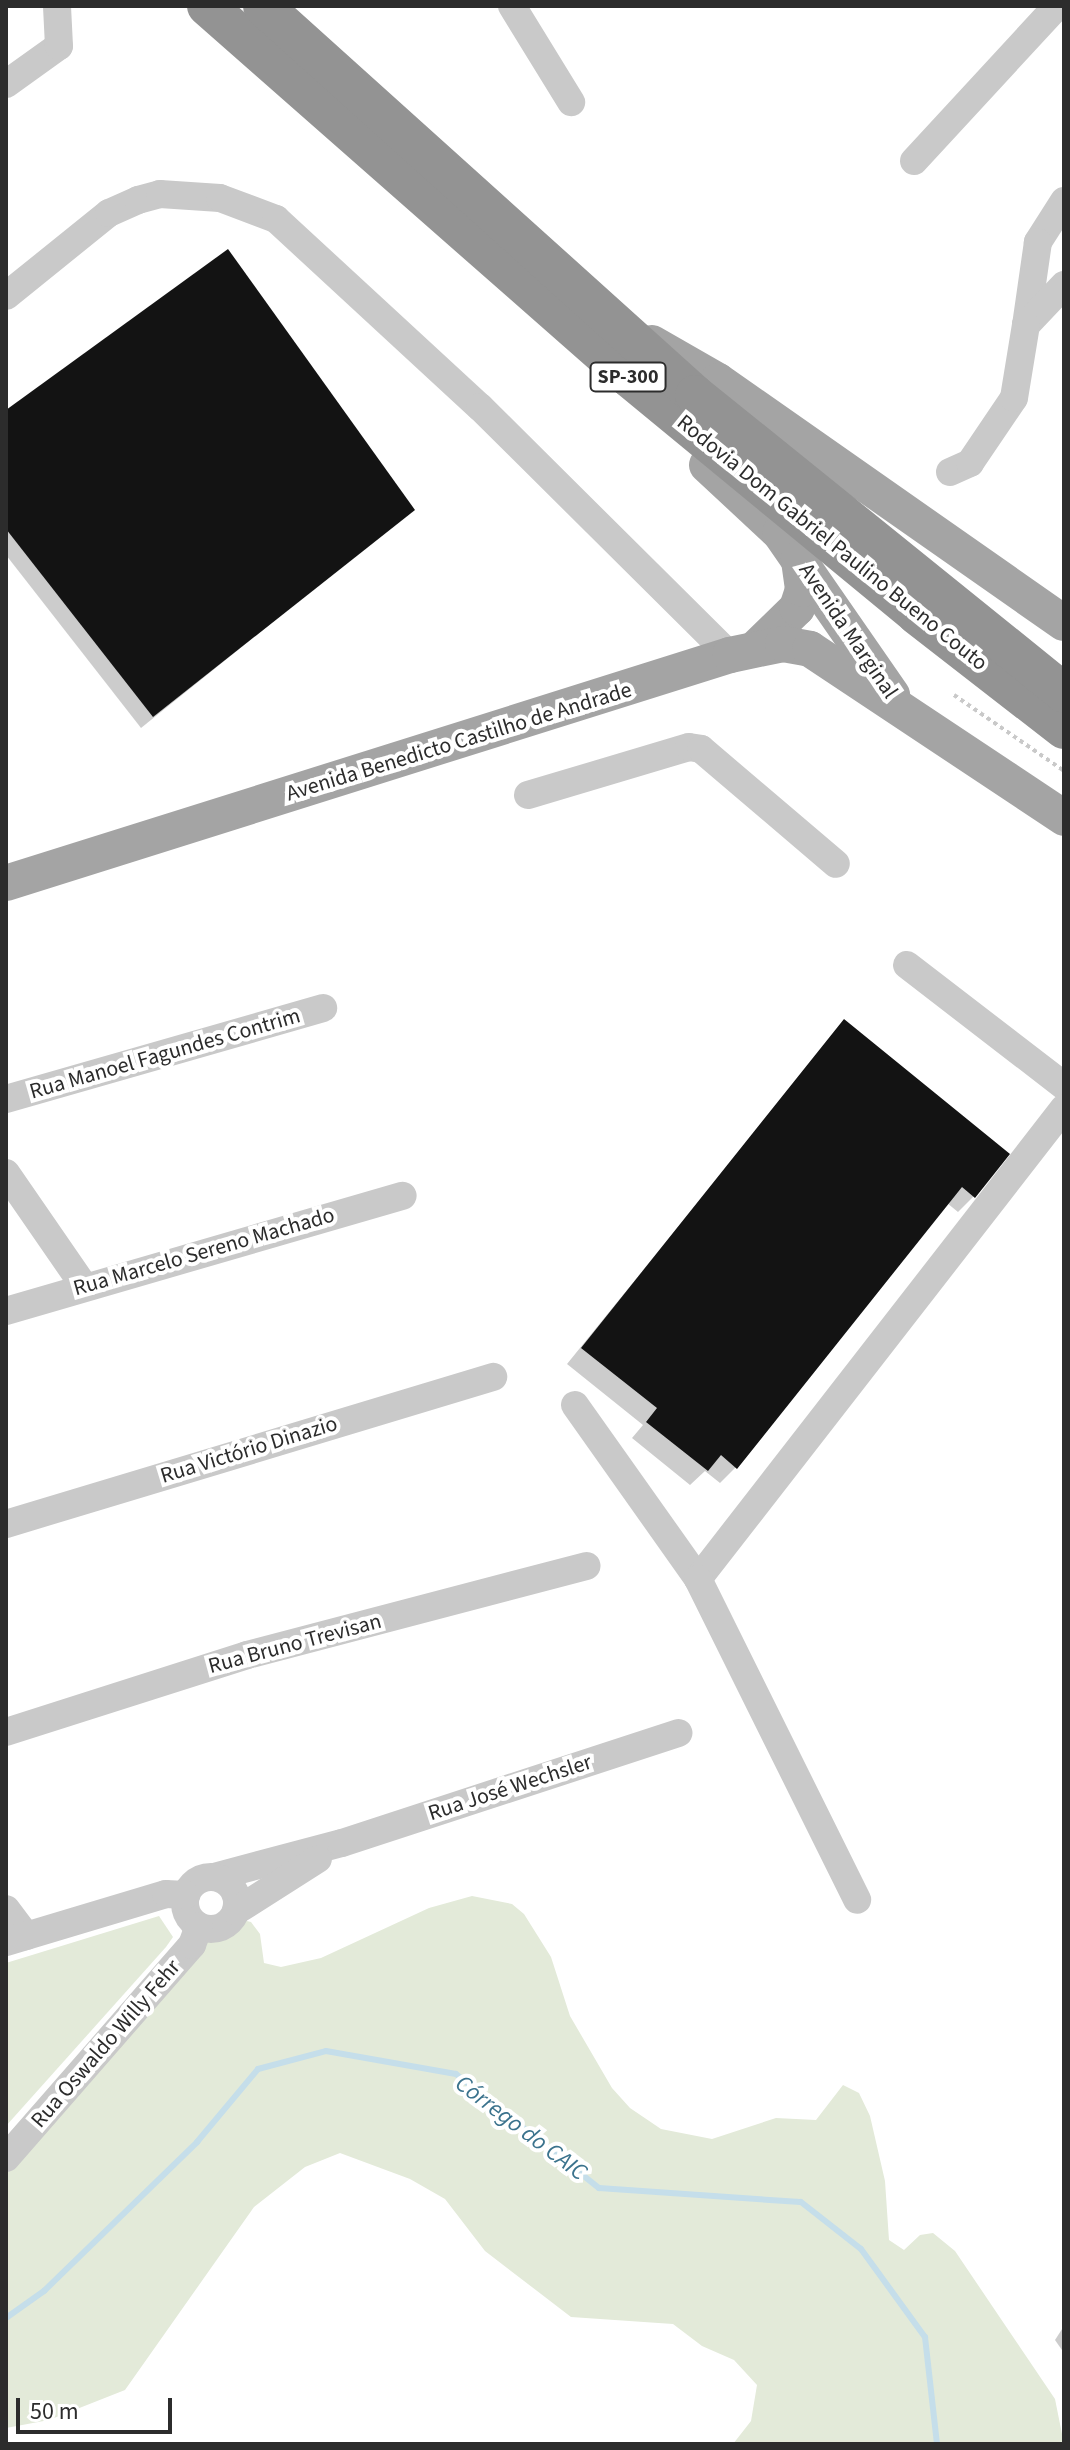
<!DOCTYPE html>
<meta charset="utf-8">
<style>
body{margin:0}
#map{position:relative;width:1070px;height:2450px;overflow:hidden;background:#fff;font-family:"Source Sans 3",sans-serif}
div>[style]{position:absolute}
.green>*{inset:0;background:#e3ead9}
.shadow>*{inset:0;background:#0003}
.stream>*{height:6px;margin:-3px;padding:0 3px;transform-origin:3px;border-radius:3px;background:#c5deea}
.building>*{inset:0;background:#131313}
.path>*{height:4px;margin-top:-2px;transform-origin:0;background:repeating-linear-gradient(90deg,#c9c9c9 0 4px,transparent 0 8px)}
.minor>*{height:28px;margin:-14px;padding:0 14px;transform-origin:14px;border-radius:14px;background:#c9c9c9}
.minor>.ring{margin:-14px;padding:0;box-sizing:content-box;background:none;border:28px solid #c9c9c9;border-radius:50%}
.major>*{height:36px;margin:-18px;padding:0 18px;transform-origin:18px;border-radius:18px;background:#a4a4a4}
.highway>*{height:40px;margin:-20px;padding:0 20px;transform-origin:20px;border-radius:20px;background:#939393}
span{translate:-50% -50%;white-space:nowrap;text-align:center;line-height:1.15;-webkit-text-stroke:8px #fff;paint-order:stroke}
.shield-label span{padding:2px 6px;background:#fff;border:2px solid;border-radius:6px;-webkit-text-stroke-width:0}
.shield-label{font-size:20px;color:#2c2c2c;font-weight:700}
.street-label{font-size:22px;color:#2c2c2c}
.water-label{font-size:24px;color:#3b738d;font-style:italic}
.frame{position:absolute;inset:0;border:8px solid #2c2c2c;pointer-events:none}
.scale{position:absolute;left:16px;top:2398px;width:156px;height:36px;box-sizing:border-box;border:4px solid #2c2c2c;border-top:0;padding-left:10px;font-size:24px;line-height:28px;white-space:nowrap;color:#2c2c2c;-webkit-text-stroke:6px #fff;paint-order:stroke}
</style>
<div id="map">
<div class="green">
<div style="clip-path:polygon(472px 1896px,512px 1904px,524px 1914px,551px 1957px,570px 2016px,612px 2088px,630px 2108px,661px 2129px,712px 2139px,776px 2118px,816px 2120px,843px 2085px,859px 2093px,870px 2116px,885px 2181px,889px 2240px,904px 2250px,920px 2235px,933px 2233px,955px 2251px,1055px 2399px,1064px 2444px,733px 2444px,751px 2421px,757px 2385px,734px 2360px,702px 2346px,673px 2324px,571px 2317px,485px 2251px,445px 2199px,410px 2179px,340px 2153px,305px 2167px,254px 2207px,125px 2390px,49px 2420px,6px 2428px,6px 2151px,89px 2084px,126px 2023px,212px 1924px,230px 1917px,251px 1922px,260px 1934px,264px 1963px,281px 1967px,321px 1958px,429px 1908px)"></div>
<div style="clip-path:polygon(159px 1916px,173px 1937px,166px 1947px,6px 2126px,6px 1963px)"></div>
</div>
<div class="shadow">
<div style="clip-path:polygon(6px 417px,412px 510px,141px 728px,6px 555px)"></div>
<div style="clip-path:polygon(844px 1022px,974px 1196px,958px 1212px,947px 1203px,736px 1467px,720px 1483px,705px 1471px,690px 1485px,632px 1438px,643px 1425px,567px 1364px)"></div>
<div style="clip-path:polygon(1064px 2326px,1064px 2353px,1055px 2340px)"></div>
</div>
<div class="stream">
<div style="left:6px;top:2318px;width:47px;rotate:-35.4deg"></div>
<div style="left:44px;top:2291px;width:214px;rotate:-44.2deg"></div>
<div style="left:197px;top:2142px;width:95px;rotate:-50.1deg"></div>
<div style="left:258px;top:2069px;width:70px;rotate:-14.8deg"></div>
<div style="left:326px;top:2051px;width:132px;rotate:10deg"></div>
<div style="left:456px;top:2074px;width:183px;rotate:38.6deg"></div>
<div style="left:599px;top:2188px;width:202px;rotate:4deg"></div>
<div style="left:801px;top:2202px;width:76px;rotate:38.1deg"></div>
<div style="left:861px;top:2249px;width:109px;rotate:54deg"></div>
<div style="left:925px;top:2337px;width:108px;rotate:83.6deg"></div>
</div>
<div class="building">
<div style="clip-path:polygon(228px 249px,415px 510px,153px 717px,6px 529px,6px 410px)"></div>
<div style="clip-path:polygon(844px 1019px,1010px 1154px,975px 1198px,962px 1187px,737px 1469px,721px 1455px,708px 1471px,646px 1422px,657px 1408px,581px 1348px)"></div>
</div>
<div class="path">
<div style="left:954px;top:695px;width:134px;rotate:34.6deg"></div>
</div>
<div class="minor">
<div style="left:512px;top:6px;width:113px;rotate:58.4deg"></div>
<div style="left:6px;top:84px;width:65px;rotate:-35.6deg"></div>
<div style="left:59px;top:46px;width:40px;rotate:-92.9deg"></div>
<div style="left:914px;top:161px;width:211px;rotate:-47.3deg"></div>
<div style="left:1064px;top:201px;width:49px;rotate:122.4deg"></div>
<div style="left:1038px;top:242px;width:84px;rotate:98.2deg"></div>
<div style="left:1026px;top:325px;width:55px;rotate:-46.5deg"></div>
<div style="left:6px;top:296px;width:132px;rotate:-38.9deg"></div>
<div style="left:109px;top:213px;width:32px;rotate:-24deg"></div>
<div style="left:138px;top:200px;width:23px;rotate:-15deg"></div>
<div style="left:160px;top:194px;width:60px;rotate:3.8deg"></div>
<div style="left:220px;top:198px;width:60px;rotate:20.6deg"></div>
<div style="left:276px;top:219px;width:277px;rotate:42.7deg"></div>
<div style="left:480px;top:407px;width:352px;rotate:44.8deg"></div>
<div style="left:950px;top:472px;width:22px;rotate:-24deg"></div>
<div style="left:970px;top:463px;width:78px;rotate:-55.9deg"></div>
<div style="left:1014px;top:398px;width:74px;rotate:-80.7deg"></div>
<div style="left:528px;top:795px;width:168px;rotate:-16.6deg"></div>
<div style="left:689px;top:747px;width:12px;rotate:9deg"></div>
<div style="left:701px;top:749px;width:177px;rotate:40.4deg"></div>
<div style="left:907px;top:965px;width:198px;rotate:37.6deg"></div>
<div style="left:6px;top:1099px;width:330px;rotate:-16deg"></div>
<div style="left:6px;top:1173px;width:137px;rotate:55.4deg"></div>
<div style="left:6px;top:1311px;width:413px;rotate:-16.2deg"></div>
<div style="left:575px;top:1405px;width:213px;rotate:54.7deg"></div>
<div style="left:698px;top:1579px;width:596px;rotate:-52.15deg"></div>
<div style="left:6px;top:1524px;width:509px;rotate:-16.8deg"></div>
<div style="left:698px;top:1579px;width:358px;rotate:63.6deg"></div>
<div style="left:6px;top:1732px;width:253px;rotate:-17.7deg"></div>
<div style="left:247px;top:1655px;width:351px;rotate:-14.7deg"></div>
<div style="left:214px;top:1877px;width:132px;rotate:-14.9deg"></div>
<div style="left:342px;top:1843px;width:354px;rotate:-18.1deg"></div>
<div class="ring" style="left:185px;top:1877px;width:24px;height:24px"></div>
<div style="left:6px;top:1909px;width:34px;rotate:53deg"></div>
<div style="left:236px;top:1911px;width:97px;rotate:-32.4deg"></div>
<div style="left:6px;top:1942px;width:167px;rotate:-16.7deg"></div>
<div style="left:166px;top:1894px;width:20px;rotate:3deg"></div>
<div style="left:6px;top:2158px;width:283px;rotate:-48.9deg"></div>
<div style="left:192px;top:1945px;width:20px;rotate:-70deg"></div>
</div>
<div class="major">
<div style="left:652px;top:343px;width:76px;rotate:29.9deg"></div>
<div style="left:718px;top:381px;width:422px;rotate:35deg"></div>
<div style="left:707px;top:465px;width:100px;rotate:43deg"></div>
<div style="left:780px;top:533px;width:197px;rotate:55.3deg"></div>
<div style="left:757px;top:647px;width:56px;rotate:-44.3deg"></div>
<div style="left:797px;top:608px;width:20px;rotate:-72deg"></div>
<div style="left:803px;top:589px;width:30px;rotate:-98deg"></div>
<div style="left:6px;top:883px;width:759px;rotate:-17.48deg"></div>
<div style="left:730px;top:655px;width:54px;rotate:-11.7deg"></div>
<div style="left:783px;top:644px;width:27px;rotate:10deg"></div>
<div style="left:810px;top:649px;width:305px;rotate:33.6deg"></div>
</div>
<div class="highway">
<div style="left:207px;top:6px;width:563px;rotate:41.33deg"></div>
<div style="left:630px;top:378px;width:372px;rotate:39.5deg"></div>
<div style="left:917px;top:615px;width:186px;rotate:37.8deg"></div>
<div style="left:263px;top:6px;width:581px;rotate:42deg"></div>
<div style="left:695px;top:395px;width:474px;rotate:38.9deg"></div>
</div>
<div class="shield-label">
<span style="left:628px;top:377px">SP-300</span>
</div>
<div class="street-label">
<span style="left:832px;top:543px;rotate:39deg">Rodovia Dom Gabriel Paulino Bueno Couto</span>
<span style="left:848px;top:631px;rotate:56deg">Avenida Marginal</span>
<span style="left:459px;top:742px;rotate:-17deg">Avenida Benedicto Castilho de Andrade</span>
<span style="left:165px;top:1054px;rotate:-16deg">Rua Manoel Fagundes Contrim</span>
<span style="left:204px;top:1252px;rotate:-16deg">Rua Marcelo Sereno Machado</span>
<span style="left:249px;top:1450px;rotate:-17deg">Rua Victório Dinazio</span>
<span style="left:295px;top:1644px;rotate:-15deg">Rua Bruno Trevisan</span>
<span style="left:510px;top:1788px;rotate:-18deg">Rua José Wechsler</span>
<span style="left:106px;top:2044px;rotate:-49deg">Rua Oswaldo Willy Fehr</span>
</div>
<div class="water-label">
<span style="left:521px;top:2128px;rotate:37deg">Córrego do CAIC</span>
</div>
<div class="frame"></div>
<div class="scale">50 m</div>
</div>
